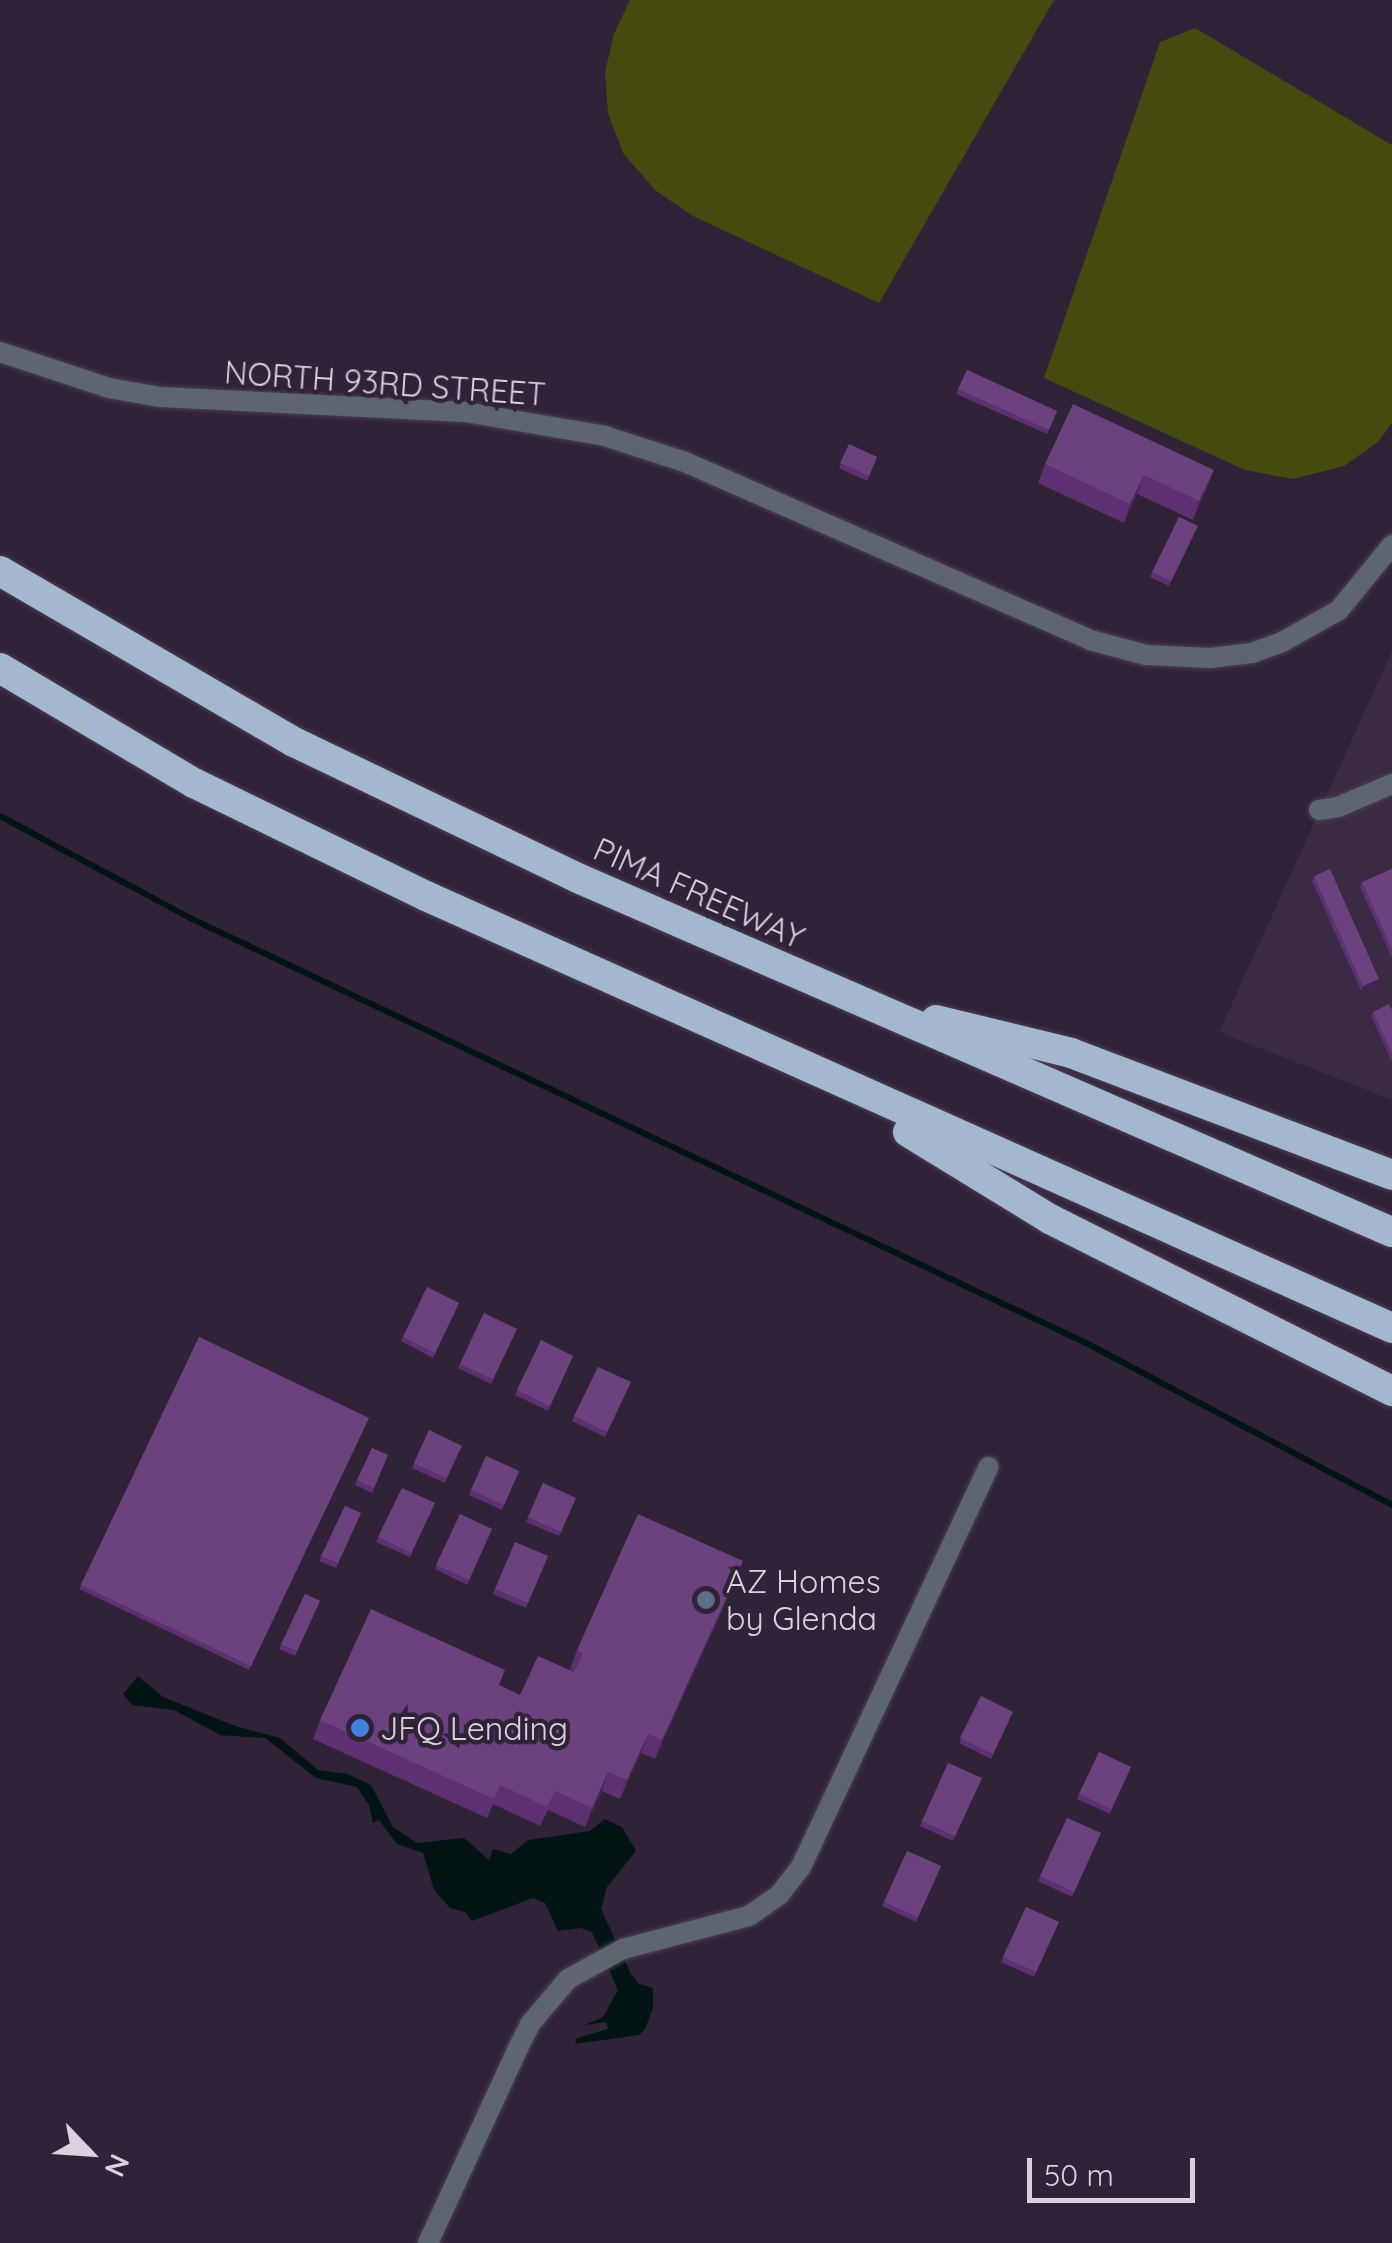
<!DOCTYPE html>
<style>
body{margin:0}
#map{position:relative;width:1392px;height:2243px;overflow:hidden;background:#302337;font-family:Quicksand,sans-serif}
div>[style]{position:absolute}
.built>*{inset:0;background:#3b2a43}
.green>*{inset:0;background:#454a0f}
.water>*{inset:0;background:#031415}
.stream>*{height:6px;margin:-3px;padding:0 3px;transform-origin:3px;border-radius:3px;background:#031415}
.roads{filter:drop-shadow(0 0 2px #4b3f52) drop-shadow(0 0 2px #4b3f52)}
.street>*{height:20px;margin:-10px;padding:0 10px;transform-origin:10px;border-radius:10px;background:#5d656e}
.highway>*{height:30px;margin:-15px;padding:0 15px;transform-origin:15px;border-radius:15px;background:#a3b8cf}
.wall>*{inset:0;background:#5d3072}
.shaded-wall>*{inset:0;background:#462456}
.building>*{inset:0;background:#6b417e}
.dots>*{width:28px;height:28px;translate:-50% -50%;box-sizing:border-box;border:5px solid #302337;border-radius:50%}
span{translate:-50% -50%;white-space:nowrap;text-align:center;line-height:1.15;-webkit-text-stroke:9px #302337;paint-order:stroke}
.street-label{font-size:32px;color:#d9d1de}
.poi-label{font-size:32px;color:#d9d1de}
.left{translate:0 -50%;text-align:left}
.north{position:absolute;left:40px;top:2103px;width:100px;height:100px;-webkit-text-stroke:8px #302337;paint-order:stroke;rotate:115deg;font-size:28px;font-weight:700;line-height:40px;text-align:center;color:#d9d1de}
.north::after{content:'';display:block;margin:auto;width:35px;height:45px;background:#d9d1de;clip-path:polygon(50% 0,100% 100%,50% 72%,0 100%)}
.scale{position:absolute;left:1027px;top:2158px;width:168px;height:45px;box-sizing:border-box;border:5px solid #d9d1de;border-top:0;padding-left:12px;font-size:30px;line-height:35px;white-space:nowrap;color:#d9d1de;-webkit-text-stroke:8px #302337;paint-order:stroke}
</style>
<div id="map">
<div class="built">
<div style="clip-path:polygon(1392px 651px,1392px 1100px,1219px 1032px)"></div>
</div>
<div class="green">
<div style="clip-path:polygon(630px 0,1054px 0,879px 303px,693px 216px,655px 190px,623px 153px,608px 113px,605px 72px,614px 34px)"></div>
<div style="clip-path:polygon(1195px 28px,1392px 145px,1392px 423px,1379px 441px,1344px 466px,1293px 479px,1245px 470px,1044px 378px,1160px 42px)"></div>
</div>
<div class="water">
<div style="clip-path:polygon(138px 1676px,163px 1697px,235px 1726px,280px 1738px,318px 1770px,348px 1774px,371px 1785px,393px 1827px,417px 1843px,464px 1838px,489px 1860px,493px 1849px,511px 1854px,528px 1840px,590px 1831px,605px 1819px,622px 1827px,636px 1851px,607px 1887px,601px 1909px,631px 1974px,639px 1984px,653px 1988px,653px 2008px,645px 2029px,639px 2035px,575px 2044px,577px 2038px,608px 2029px,606px 2022px,585px 2025px,603px 2017px,618px 1990px,592px 1932px,581px 1928px,558px 1931px,545px 1903px,533px 1898px,472px 1921px,465px 1912px,450px 1908px,434px 1890px,423px 1853px,397px 1844px,379px 1820px,373px 1823px,369px 1805px,357px 1787px,316px 1778px,265px 1738px,220px 1735px,174px 1710px,132px 1705px,123px 1694px)"></div>
</div>
<div class="stream">
<div style="left:0;top:816px;width:216px;rotate:28.2deg"></div>
<div style="left:190px;top:918px;width:994px;rotate:25.38deg"></div>
<div style="left:1088px;top:1344px;width:344px;rotate:27.9deg"></div>
</div>
<div class="roads">
<div class="street">
<div style="left:0;top:352px;width:115px;rotate:18.3deg"></div>
<div style="left:109px;top:388px;width:52px;rotate:10deg"></div>
<div style="left:160px;top:397px;width:305px;rotate:2.8deg"></div>
<div style="left:465px;top:412px;width:142px;rotate:9.7deg"></div>
<div style="left:605px;top:436px;width:84px;rotate:18deg"></div>
<div style="left:685px;top:462px;width:442px;rotate:23.7deg"></div>
<div style="left:1090px;top:640px;width:58px;rotate:15deg"></div>
<div style="left:1146px;top:655px;width:64px;rotate:2.7deg"></div>
<div style="left:1210px;top:658px;width:42px;rotate:-6.8deg"></div>
<div style="left:1252px;top:653px;width:32px;rotate:-20deg"></div>
<div style="left:1282px;top:642px;width:65px;rotate:-29.3deg"></div>
<div style="left:1339px;top:610px;width:84px;rotate:-50.8deg"></div>
<div style="left:1319px;top:810px;width:19px;rotate:-9deg"></div>
<div style="left:1338px;top:807px;width:59px;rotate:-23.1deg"></div>
<div style="left:428px;top:2243px;width:215px;rotate:-65.2deg"></div>
<div style="left:518px;top:2048px;width:27px;rotate:-63deg"></div>
<div style="left:530px;top:2024px;width:59px;rotate:-49.8deg"></div>
<div style="left:568px;top:1979px;width:63px;rotate:-28.6deg"></div>
<div style="left:623px;top:1949px;width:130px;rotate:-14.7deg"></div>
<div style="left:749px;top:1916px;width:37px;rotate:-35deg"></div>
<div style="left:779px;top:1895px;width:36px;rotate:-52deg"></div>
<div style="left:801px;top:1867px;width:442px;rotate:-64.9deg"></div>
</div>
<div class="highway">
<div style="left:0;top:571px;width:340px;rotate:30.2deg"></div>
<div style="left:294px;top:742px;width:317px;rotate:25.6deg"></div>
<div style="left:580px;top:879px;width:885px;rotate:23.5deg"></div>
<div style="left:0;top:668px;width:226px;rotate:30.7deg"></div>
<div style="left:194px;top:783px;width:258px;rotate:26deg"></div>
<div style="left:426px;top:896px;width:1058px;rotate:24.09deg"></div>
<div style="left:936px;top:1020px;width:139px;rotate:13.7deg"></div>
<div style="left:1071px;top:1053px;width:343px;rotate:20.8deg"></div>
<div style="left:908px;top:1132px;width:167px;rotate:31.5deg"></div>
<div style="left:1050px;top:1219px;width:383px;rotate:26.7deg"></div>
</div>
</div>
<div class="wall">
<div style="clip-path:polygon(967px 370px,1057px 411px,1047px 434px,956px 394px)"></div>
<div style="clip-path:polygon(849px 444px,877px 457px,867px 481px,839px 468px)"></div>
<div style="clip-path:polygon(1045px 464px,1214px 470px,1193px 520px,1137px 494px,1124px 523px,1038px 483px)"></div>
<div style="clip-path:polygon(1179px 517px,1198px 526px,1169px 586px,1150px 577px)"></div>
<div style="clip-path:polygon(1392px 869px,1392px 958px,1360px 887px,1362px 882px)"></div>
<div style="clip-path:polygon(1314px 876px,1377px 984px,1361px 991px,1312px 881px)"></div>
<div style="clip-path:polygon(1392px 1010px,1392px 1062px,1371px 1016px,1373px 1012px)"></div>
<div style="clip-path:polygon(427px 1287px,459px 1303px,433px 1358px,401px 1341px)"></div>
<div style="clip-path:polygon(484px 1313px,517px 1329px,491px 1384px,458px 1368px)"></div>
<div style="clip-path:polygon(199px 1337px,369px 1418px,249px 1670px,79px 1589px)"></div>
<div style="clip-path:polygon(541px 1340px,573px 1356px,548px 1411px,515px 1395px)"></div>
<div style="clip-path:polygon(598px 1367px,631px 1382px,605px 1437px,572px 1421px)"></div>
<div style="clip-path:polygon(429px 1430px,462px 1446px,445px 1483px,412px 1468px)"></div>
<div style="clip-path:polygon(372px 1448px,388px 1455px,372px 1493px,355px 1485px)"></div>
<div style="clip-path:polygon(486px 1456px,519px 1471px,502px 1510px,469px 1495px)"></div>
<div style="clip-path:polygon(543px 1483px,576px 1498px,559px 1536px,526px 1522px)"></div>
<div style="clip-path:polygon(402px 1488px,435px 1503px,410px 1557px,376px 1542px)"></div>
<div style="clip-path:polygon(345px 1506px,361px 1513px,336px 1568px,319px 1561px)"></div>
<div style="clip-path:polygon(460px 1514px,492px 1529px,467px 1585px,435px 1569px)"></div>
<div style="clip-path:polygon(515px 1542px,548px 1556px,526px 1608px,493px 1594px)"></div>
<div style="clip-path:polygon(736px 1580px,655px 1759px,641px 1753px,620px 1799px,602px 1791px,585px 1827px,548px 1810px,540px 1826px,493px 1804px,487px 1818px,313px 1739px,320px 1720px,500px 1686px,520px 1695px,574px 1672px,570px 1669px,577px 1650px)"></div>
<div style="clip-path:polygon(305px 1594px,320px 1601px,295px 1656px,279px 1649px)"></div>
<div style="clip-path:polygon(981px 1696px,1013px 1712px,991px 1759px,959px 1743px)"></div>
<div style="clip-path:polygon(1099px 1752px,1131px 1767px,1110px 1814px,1077px 1799px)"></div>
<div style="clip-path:polygon(948px 1763px,982px 1778px,953px 1841px,920px 1826px)"></div>
<div style="clip-path:polygon(1067px 1818px,1101px 1833px,1072px 1897px,1038px 1881px)"></div>
<div style="clip-path:polygon(907px 1851px,941px 1866px,916px 1922px,882px 1906px)"></div>
<div style="clip-path:polygon(1026px 1907px,1059px 1922px,1034px 1977px,1001px 1962px)"></div>
</div>
<div class="shaded-wall">
<div style="clip-path:polygon(1214px 470px,1207px 489px,1193px 520px,1199px 501px)"></div>
<div style="clip-path:polygon(1144px 475px,1137px 494px,1124px 523px,1130px 504px)"></div>
<div style="clip-path:polygon(1379px 979px,1377px 984px,1361px 991px,1363px 986px)"></div>
<div style="clip-path:polygon(743px 1561px,736px 1580px,655px 1759px,662px 1740px)"></div>
<div style="clip-path:polygon(648px 1734px,641px 1753px,620px 1799px,627px 1780px)"></div>
<div style="clip-path:polygon(608px 1772px,602px 1791px,585px 1827px,592px 1808px)"></div>
</div>
<div class="building">
<div style="clip-path:polygon(967px 370px,1057px 411px,1049px 430px,958px 389px)"></div>
<div style="clip-path:polygon(1073px 404px,1214px 470px,1199px 501px,1144px 475px,1130px 504px,1045px 464px)"></div>
<div style="clip-path:polygon(849px 444px,877px 457px,869px 476px,840px 463px)"></div>
<div style="clip-path:polygon(1179px 517px,1198px 526px,1171px 581px,1152px 572px)"></div>
<div style="clip-path:polygon(1330px 869px,1379px 979px,1363px 986px,1314px 876px)"></div>
<div style="clip-path:polygon(1392px 869px,1392px 949px,1362px 882px)"></div>
<div style="clip-path:polygon(1389px 1004px,1392px 1010px,1392px 1053px,1373px 1012px)"></div>
<div style="clip-path:polygon(427px 1287px,459px 1303px,435px 1353px,403px 1337px)"></div>
<div style="clip-path:polygon(484px 1313px,517px 1329px,493px 1379px,460px 1364px)"></div>
<div style="clip-path:polygon(199px 1337px,369px 1418px,251px 1666px,81px 1585px)"></div>
<div style="clip-path:polygon(541px 1340px,573px 1356px,550px 1406px,517px 1390px)"></div>
<div style="clip-path:polygon(598px 1367px,631px 1382px,607px 1432px,574px 1416px)"></div>
<div style="clip-path:polygon(429px 1430px,462px 1446px,446px 1478px,414px 1463px)"></div>
<div style="clip-path:polygon(372px 1448px,388px 1455px,374px 1488px,357px 1480px)"></div>
<div style="clip-path:polygon(486px 1456px,519px 1471px,504px 1505px,471px 1490px)"></div>
<div style="clip-path:polygon(543px 1483px,576px 1498px,561px 1532px,528px 1517px)"></div>
<div style="clip-path:polygon(402px 1488px,435px 1503px,411px 1553px,378px 1537px)"></div>
<div style="clip-path:polygon(345px 1506px,361px 1513px,338px 1563px,321px 1556px)"></div>
<div style="clip-path:polygon(460px 1514px,492px 1529px,469px 1580px,436px 1565px)"></div>
<div style="clip-path:polygon(638px 1514px,743px 1561px,662px 1740px,648px 1734px,627px 1780px,608px 1772px,592px 1808px,555px 1791px,547px 1807px,500px 1785px,494px 1799px,320px 1720px,371px 1609px,505px 1670px,499px 1685px,520px 1695px,538px 1656px,574px 1672px,583px 1653px,577px 1650px)"></div>
<div style="clip-path:polygon(515px 1542px,548px 1556px,528px 1603px,495px 1589px)"></div>
<div style="clip-path:polygon(305px 1594px,320px 1601px,297px 1651px,281px 1644px)"></div>
<div style="clip-path:polygon(981px 1696px,1013px 1712px,993px 1754px,960px 1738px)"></div>
<div style="clip-path:polygon(1099px 1752px,1131px 1767px,1111px 1809px,1079px 1794px)"></div>
<div style="clip-path:polygon(948px 1763px,982px 1778px,955px 1836px,922px 1821px)"></div>
<div style="clip-path:polygon(1067px 1818px,1101px 1833px,1074px 1892px,1040px 1876px)"></div>
<div style="clip-path:polygon(907px 1851px,941px 1866px,918px 1917px,884px 1902px)"></div>
<div style="clip-path:polygon(1026px 1907px,1059px 1922px,1036px 1972px,1003px 1957px)"></div>
</div>
<div class="dots">
<div style="left:706px;top:1600px;background:#5c6f8a"></div>
<div style="left:360px;top:1728px;background:#3f7fe0"></div>
</div>
<div class="street-label">
<span style="left:385px;top:383px;rotate:4deg">NORTH 93RD STREET</span>
<span style="left:699px;top:893px;rotate:24deg">PIMA FREEWAY</span>
</div>
<div class="poi-label">
<span class="left" style="left:726px;top:1600px">AZ Homes<br>by Glenda</span>
<span class="left" style="left:380px;top:1728px">JFQ Lending</span>
</div>
<div class="north">N</div>
<div class="scale">50 m</div>
</div>
